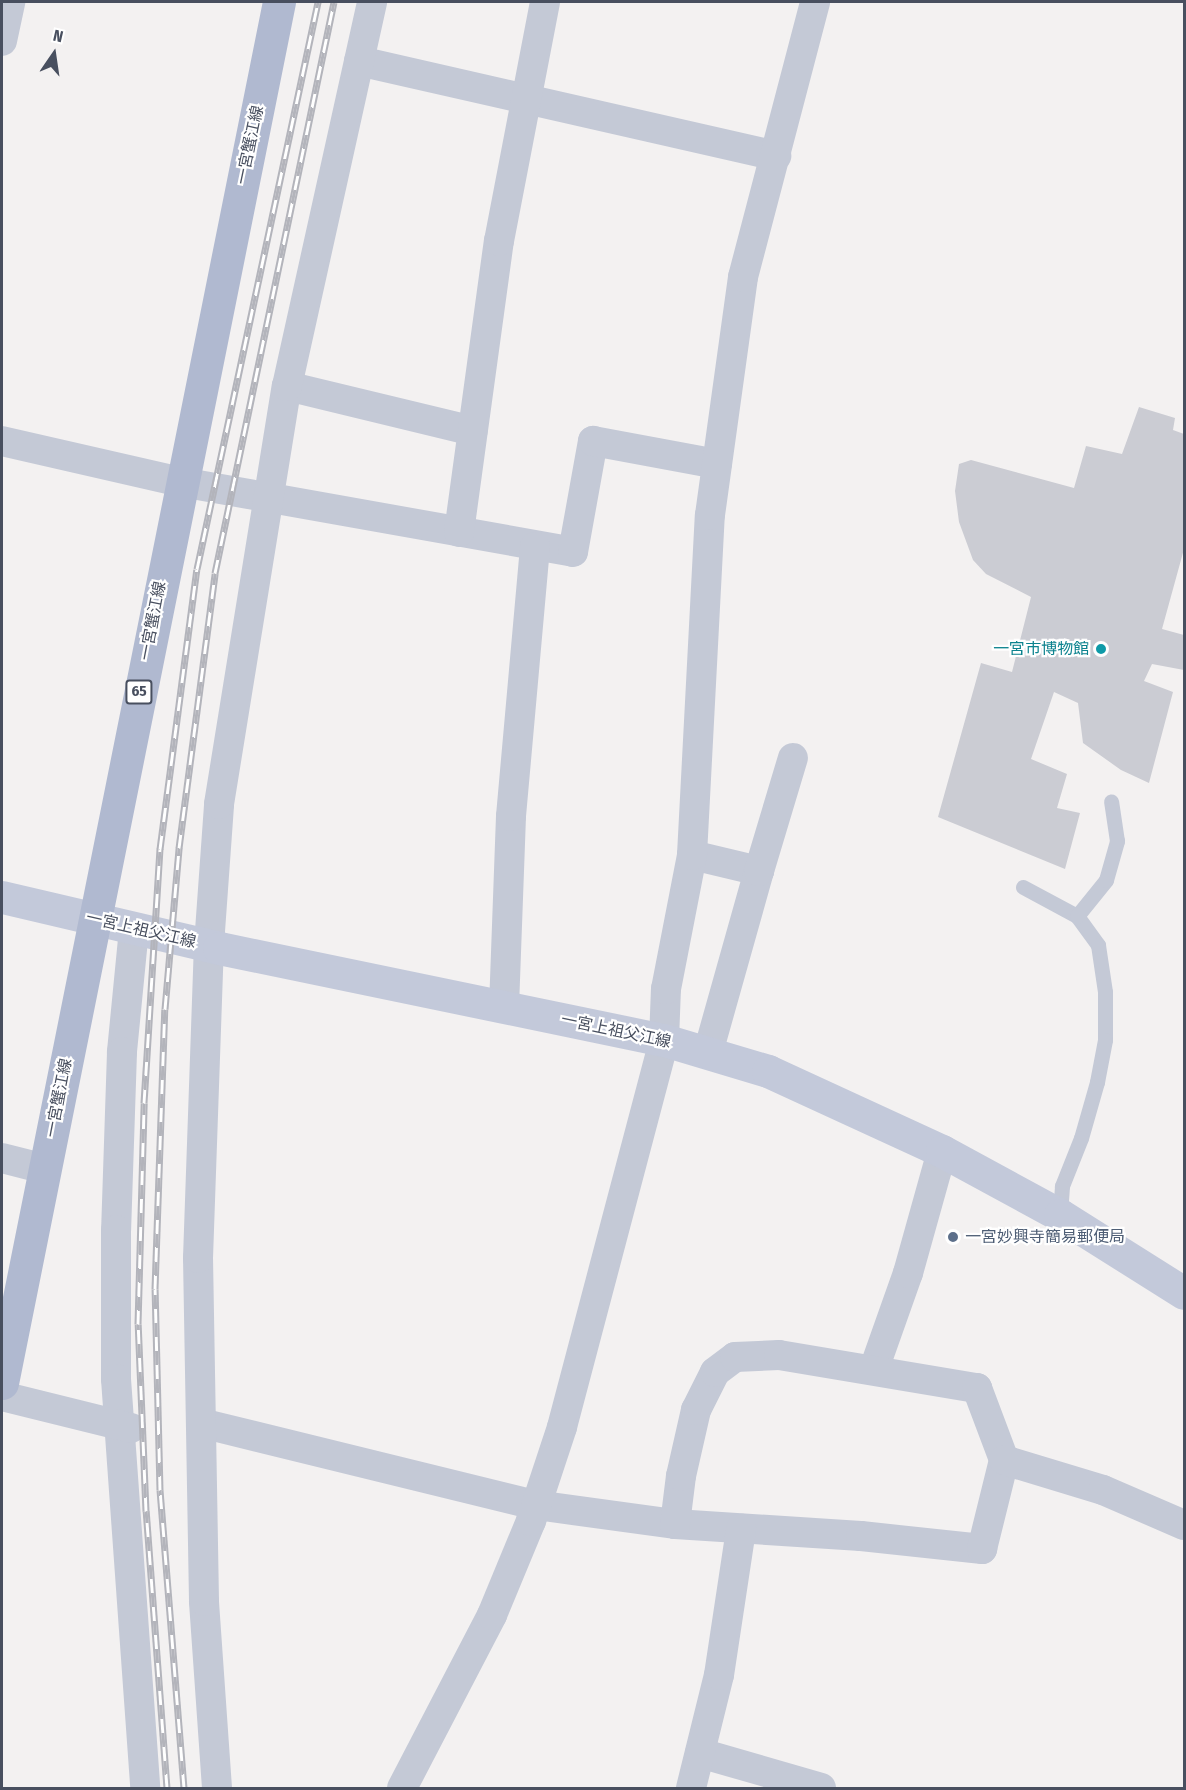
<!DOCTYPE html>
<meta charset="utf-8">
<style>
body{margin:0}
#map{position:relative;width:1186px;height:1790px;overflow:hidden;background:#f3f1f1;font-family:"Fira Sans Condensed","Noto Sans JP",sans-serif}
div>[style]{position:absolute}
.building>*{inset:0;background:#cbccd3}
.lane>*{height:15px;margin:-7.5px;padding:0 7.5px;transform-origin:7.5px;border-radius:7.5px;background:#c4c9d6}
.street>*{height:30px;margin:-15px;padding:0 15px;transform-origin:15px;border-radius:15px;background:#c4c9d6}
.secondary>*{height:33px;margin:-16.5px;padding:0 16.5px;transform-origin:16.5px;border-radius:16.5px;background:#c3c9da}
.primary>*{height:33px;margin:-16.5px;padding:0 16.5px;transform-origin:16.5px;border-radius:16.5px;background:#b0b9d0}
.rail>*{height:7px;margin-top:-3.5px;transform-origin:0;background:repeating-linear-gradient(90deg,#fff 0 14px,#b3b4bb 0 28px);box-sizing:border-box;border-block:2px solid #b3b4bb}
.dots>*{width:16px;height:16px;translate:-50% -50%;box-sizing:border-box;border:3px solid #fff;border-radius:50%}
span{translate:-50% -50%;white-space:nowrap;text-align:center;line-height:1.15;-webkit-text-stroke:4.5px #fff;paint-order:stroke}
.shield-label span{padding:2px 4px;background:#fff;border:2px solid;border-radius:4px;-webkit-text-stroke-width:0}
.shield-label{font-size:15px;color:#484f5f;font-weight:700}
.street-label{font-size:16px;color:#484f5f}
.culture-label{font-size:16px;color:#0d838f}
.right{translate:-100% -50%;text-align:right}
.service-label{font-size:16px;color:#4e5e75}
.left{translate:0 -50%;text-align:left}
.frame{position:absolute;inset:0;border:3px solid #484f5f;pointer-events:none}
.north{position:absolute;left:24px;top:24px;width:60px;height:60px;-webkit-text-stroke:4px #fff;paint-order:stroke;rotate:13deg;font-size:16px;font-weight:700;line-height:24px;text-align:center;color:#484f5f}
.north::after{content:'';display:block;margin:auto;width:21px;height:27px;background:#484f5f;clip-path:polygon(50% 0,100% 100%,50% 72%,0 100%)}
</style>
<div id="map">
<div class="building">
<div style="clip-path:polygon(1139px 407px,1175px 418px,1173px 430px,1184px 434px,1184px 549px,1162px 629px,1184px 635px,1184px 670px,1152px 664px,1144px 681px,1173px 692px,1149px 783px,1121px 770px,1083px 743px,1078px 703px,1054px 692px,1031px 759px,1067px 774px,1057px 808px,1080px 813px,1065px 869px,938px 817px,981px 663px,1012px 672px,1031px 597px,986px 574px,973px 560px,959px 522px,955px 491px,959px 464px,971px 460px,1074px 488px,1086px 446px,1122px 454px)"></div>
</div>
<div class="lane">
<div style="left:1023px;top:887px;width:61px;rotate:28.2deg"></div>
<div style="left:1077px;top:916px;width:36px;rotate:54deg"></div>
<div style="left:1098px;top:945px;width:48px;rotate:81.5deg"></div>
<div style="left:1105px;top:992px;width:48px;rotate:90deg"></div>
<div style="left:1105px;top:1040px;width:43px;rotate:100.8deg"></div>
<div style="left:1097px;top:1082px;width:58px;rotate:105.9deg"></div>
<div style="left:1081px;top:1138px;width:52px;rotate:111.6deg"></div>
<div style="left:1062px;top:1186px;width:29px;rotate:94deg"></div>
<div style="left:1077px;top:916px;width:46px;rotate:-51.1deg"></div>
<div style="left:1106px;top:880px;width:41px;rotate:-74.2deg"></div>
<div style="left:1117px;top:841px;width:40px;rotate:-98.5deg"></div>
</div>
<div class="street">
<div style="left:2px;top:41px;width:40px;rotate:-78deg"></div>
<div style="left:359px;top:61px;width:428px;rotate:12.8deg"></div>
<div style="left:287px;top:386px;width:191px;rotate:13.6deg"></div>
<div style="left:2px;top:441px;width:184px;rotate:12.9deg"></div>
<div style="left:181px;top:482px;width:398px;rotate:10.1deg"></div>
<div style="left:573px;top:552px;width:113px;rotate:-79.8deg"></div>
<div style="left:593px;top:441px;width:126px;rotate:10.5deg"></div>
<div style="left:459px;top:532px;width:294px;rotate:-82.2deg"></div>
<div style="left:499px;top:241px;width:243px;rotate:-79.1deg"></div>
<div style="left:692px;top:855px;width:69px;rotate:13.4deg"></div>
<div style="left:759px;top:871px;width:189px;rotate:105.7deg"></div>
<div style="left:759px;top:871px;width:118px;rotate:-73.3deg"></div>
<div style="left:134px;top:929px;width:124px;rotate:95.6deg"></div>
<div style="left:122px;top:1052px;width:178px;rotate:91.9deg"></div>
<div style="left:116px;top:1230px;width:149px;rotate:90deg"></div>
<div style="left:116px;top:1379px;width:410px;rotate:85.9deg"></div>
<div style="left:504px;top:1007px;width:191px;rotate:-87.9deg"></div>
<div style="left:511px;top:816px;width:270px;rotate:-84.9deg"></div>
<div style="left:2px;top:1158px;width:44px;rotate:14.3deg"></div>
<div style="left:874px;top:1369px;width:102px;rotate:-70.5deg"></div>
<div style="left:908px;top:1273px;width:127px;rotate:-74.4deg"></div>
<div style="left:2px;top:1396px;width:133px;rotate:13.9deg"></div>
<div style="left:201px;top:1423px;width:345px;rotate:13.8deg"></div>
<div style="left:536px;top:1505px;width:140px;rotate:7.8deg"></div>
<div style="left:675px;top:1524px;width:186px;rotate:3.7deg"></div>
<div style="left:861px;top:1536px;width:122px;rotate:6.1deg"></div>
<div style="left:982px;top:1549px;width:92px;rotate:-76.1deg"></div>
<div style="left:675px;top:1524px;width:48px;rotate:-82.9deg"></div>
<div style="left:681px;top:1476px;width:68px;rotate:-77.2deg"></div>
<div style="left:696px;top:1410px;width:42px;rotate:-63.4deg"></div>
<div style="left:715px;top:1372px;width:25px;rotate:-37deg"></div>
<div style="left:735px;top:1357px;width:44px;rotate:-2.6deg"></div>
<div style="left:779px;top:1355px;width:201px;rotate:9.5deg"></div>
<div style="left:977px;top:1388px;width:77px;rotate:69.4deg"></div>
<div style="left:1004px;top:1460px;width:103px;rotate:16.9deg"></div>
<div style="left:1103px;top:1490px;width:88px;rotate:23.4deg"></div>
<div style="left:700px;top:1753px;width:126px;rotate:16.1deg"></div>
<div style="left:217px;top:1788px;width:187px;rotate:-94deg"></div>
<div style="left:204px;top:1601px;width:343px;rotate:-91deg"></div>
<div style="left:198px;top:1258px;width:313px;rotate:-88deg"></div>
<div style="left:209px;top:945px;width:141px;rotate:-85.9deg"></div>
<div style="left:219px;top:804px;width:423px;rotate:-80.8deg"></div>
<div style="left:287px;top:386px;width:393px;rotate:-77.5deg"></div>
<div style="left:402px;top:1788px;width:195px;rotate:-62.5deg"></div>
<div style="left:492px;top:1615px;width:102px;rotate:-67.5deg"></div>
<div style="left:531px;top:1521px;width:99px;rotate:-71.7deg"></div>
<div style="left:562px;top:1427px;width:400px;rotate:-75.2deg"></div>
<div style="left:664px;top:1040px;width:51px;rotate:-87.8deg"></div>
<div style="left:666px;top:989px;width:136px;rotate:-79deg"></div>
<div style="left:692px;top:855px;width:340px;rotate:-87deg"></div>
<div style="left:710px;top:515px;width:240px;rotate:-82.1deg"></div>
<div style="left:743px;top:277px;width:284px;rotate:-75.3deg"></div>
<div style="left:691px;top:1788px;width:116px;rotate:-76.1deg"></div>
<div style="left:719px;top:1675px;width:148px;rotate:-81.4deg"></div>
</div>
<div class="secondary">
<div style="left:2px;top:897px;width:223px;rotate:13.2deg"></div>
<div style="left:219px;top:948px;width:454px;rotate:11.7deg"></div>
<div style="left:664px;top:1040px;width:109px;rotate:16.6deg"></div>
<div style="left:768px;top:1071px;width:192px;rotate:24.7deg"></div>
<div style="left:942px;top:1151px;width:134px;rotate:28.5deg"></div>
<div style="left:1060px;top:1215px;width:146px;rotate:32.2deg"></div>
</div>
<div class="primary">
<div style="left:2px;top:1383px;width:1409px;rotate:-78.66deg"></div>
</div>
<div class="rail">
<div style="left:167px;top:1788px;width:278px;rotate:-94.3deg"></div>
<div style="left:146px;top:1511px;width:187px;rotate:-92.4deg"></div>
<div style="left:138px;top:1324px;width:221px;rotate:-88.4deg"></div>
<div style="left:144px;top:1103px;width:255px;rotate:-86.4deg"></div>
<div style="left:160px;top:849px;width:282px;rotate:-82.5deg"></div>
<div style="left:197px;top:569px;width:580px;rotate:-77.95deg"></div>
<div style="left:184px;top:1788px;width:299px;rotate:-94.6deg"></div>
<div style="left:160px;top:1490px;width:201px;rotate:-91.4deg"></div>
<div style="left:155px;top:1289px;width:280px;rotate:-88deg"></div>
<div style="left:165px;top:1009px;width:162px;rotate:-85deg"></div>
<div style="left:179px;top:848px;width:277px;rotate:-82.5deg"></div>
<div style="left:215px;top:573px;width:583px;rotate:-78.23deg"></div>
</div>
<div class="dots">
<div style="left:1101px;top:649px;background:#0f9aa8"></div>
<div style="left:953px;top:1237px;background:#5c6f8a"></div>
</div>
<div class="shield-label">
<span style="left:139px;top:692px">65</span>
</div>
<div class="street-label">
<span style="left:250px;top:145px;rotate:-78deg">一宮蟹江線</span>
<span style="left:153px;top:621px;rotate:-79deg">一宮蟹江線</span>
<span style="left:141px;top:930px;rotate:13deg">一宮上祖父江線</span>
<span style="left:616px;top:1031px;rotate:12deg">一宮上祖父江線</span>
<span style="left:59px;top:1098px;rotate:-79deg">一宮蟹江線</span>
</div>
<div class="culture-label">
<span class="right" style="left:1089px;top:649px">一宮市博物館</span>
</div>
<div class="service-label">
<span class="left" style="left:965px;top:1237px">一宮妙興寺簡易郵便局</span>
</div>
<div class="frame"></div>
<div class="north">N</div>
</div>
